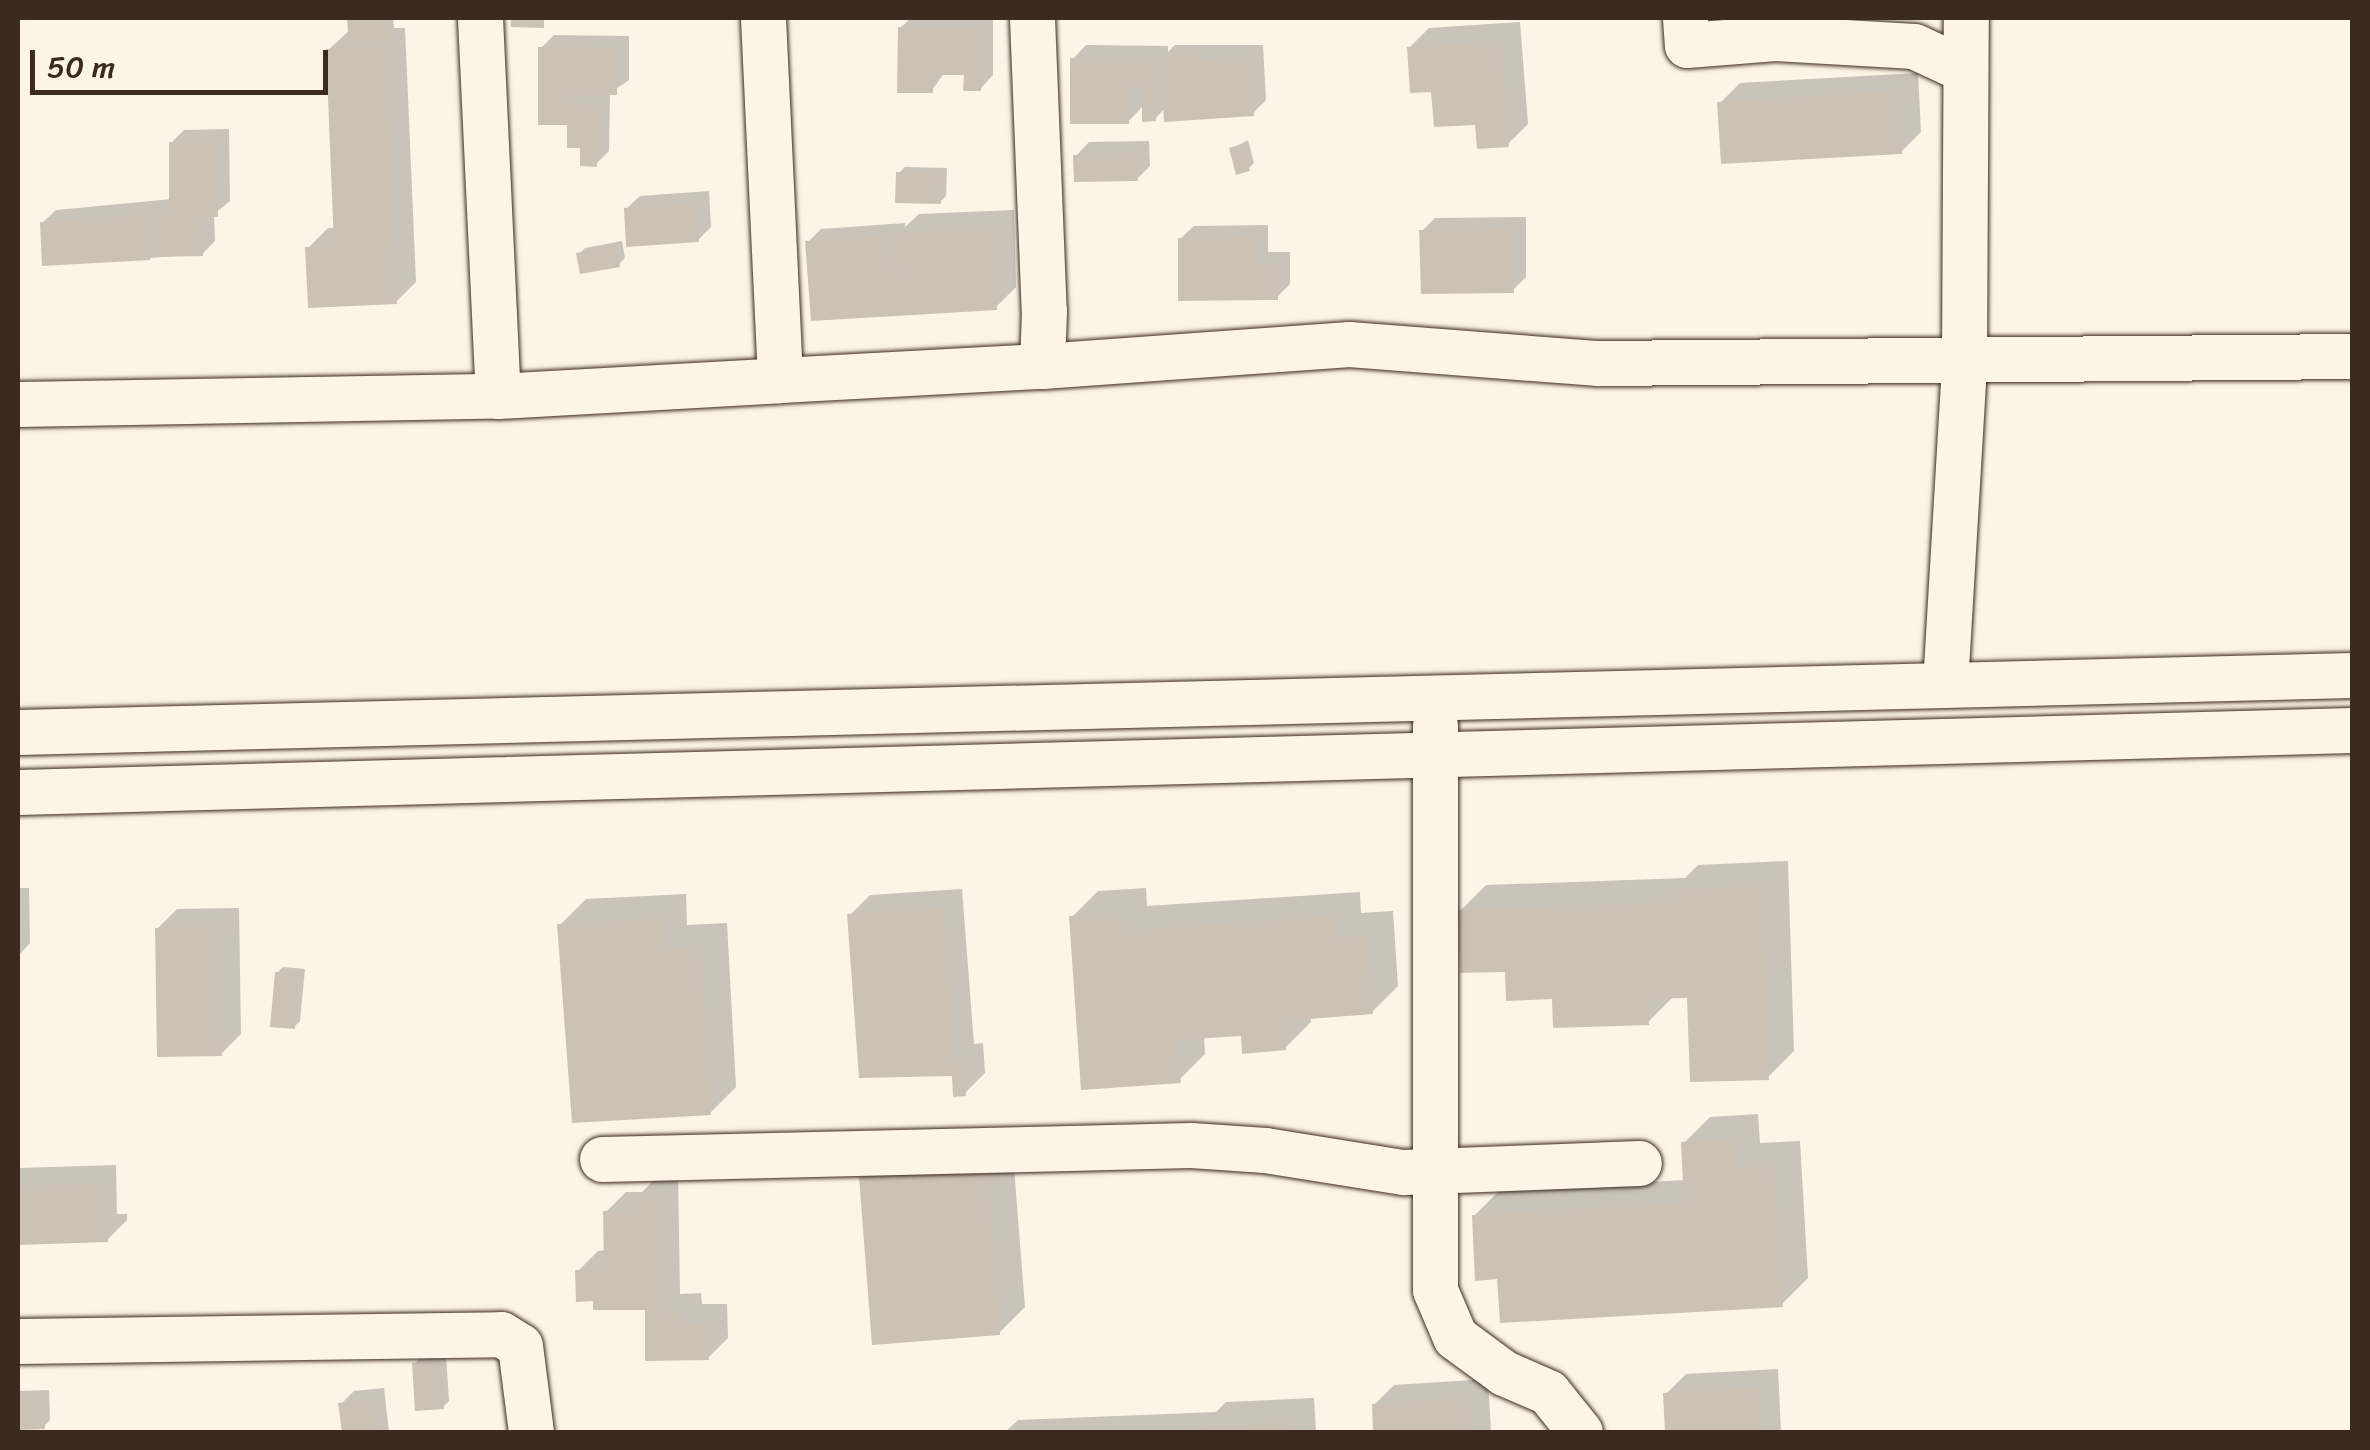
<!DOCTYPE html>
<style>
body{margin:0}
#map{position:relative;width:2370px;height:1450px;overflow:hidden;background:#fcf5e5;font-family:Sriracha,sans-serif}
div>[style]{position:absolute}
.shadow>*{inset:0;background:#0003}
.building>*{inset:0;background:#ccc2b3}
.roads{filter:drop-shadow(0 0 2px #3b2a1e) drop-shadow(0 0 2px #3b2a1e)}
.street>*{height:45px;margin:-22.5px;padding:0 22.5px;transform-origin:22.5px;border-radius:22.5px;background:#fcf5e5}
span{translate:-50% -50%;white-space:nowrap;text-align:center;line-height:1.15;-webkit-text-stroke:10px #fcf5e5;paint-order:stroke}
.frame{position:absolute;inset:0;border:20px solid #3b2a1e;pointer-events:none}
.scale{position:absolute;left:30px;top:50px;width:298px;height:45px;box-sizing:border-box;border:5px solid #3b2a1e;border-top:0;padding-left:12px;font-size:30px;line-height:35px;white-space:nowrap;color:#3b2a1e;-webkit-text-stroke:8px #fcf5e5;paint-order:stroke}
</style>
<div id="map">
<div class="shadow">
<div style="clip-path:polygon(349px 18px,393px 18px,394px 28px,405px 28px,416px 282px,396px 302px,308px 248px,328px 228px,336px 228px,328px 50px,350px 30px)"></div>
<div style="clip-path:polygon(911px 18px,993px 18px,993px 75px,980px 89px,966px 72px,945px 72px,932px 90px,900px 28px)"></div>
<div style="clip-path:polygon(1520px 22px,1528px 124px,1508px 144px,1434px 89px,1409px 48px,1429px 28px)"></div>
<div style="clip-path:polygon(554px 35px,629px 36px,629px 80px,610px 93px,609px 151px,596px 164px,570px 123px,540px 123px,541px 48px)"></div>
<div style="clip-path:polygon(1086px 45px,1168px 46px,1168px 52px,1175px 45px,1263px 45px,1266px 100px,1253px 113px,1165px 108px,1155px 119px,1144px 105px,1128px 122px,1073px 59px)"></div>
<div style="clip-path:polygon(1918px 73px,1921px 132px,1901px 152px,1720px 103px,1740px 83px)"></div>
<div style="clip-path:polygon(229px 129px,230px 201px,214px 214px,215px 241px,202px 254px,149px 258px,42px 223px,56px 210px,172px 199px,171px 143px,184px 130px)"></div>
<div style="clip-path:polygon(1248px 140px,1254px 163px,1248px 169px,1232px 149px)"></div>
<div style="clip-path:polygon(1149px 141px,1150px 166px,1137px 179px,1076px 156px,1089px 142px)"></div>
<div style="clip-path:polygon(905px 167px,947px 168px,946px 196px,940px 202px,899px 173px)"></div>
<div style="clip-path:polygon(709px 191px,711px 227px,698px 240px,626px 209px,640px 196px)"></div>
<div style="clip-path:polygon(1014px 210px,1016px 287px,996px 307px,896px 312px,808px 242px,821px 229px,905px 223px,905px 227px,919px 214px)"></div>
<div style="clip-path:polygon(1526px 217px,1526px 277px,1513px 290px,1422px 231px,1435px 218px)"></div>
<div style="clip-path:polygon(1268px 225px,1268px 252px,1290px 252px,1290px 284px,1277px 297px,1180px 239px,1194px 226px)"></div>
<div style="clip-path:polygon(622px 241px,625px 258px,619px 264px,579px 254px,585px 248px)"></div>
<div style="clip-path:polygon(1788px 861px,1794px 1051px,1768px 1077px,1690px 995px,1674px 996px,1648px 1022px,1554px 997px,1507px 969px,1460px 911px,1486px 885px,1685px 878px,1698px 865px)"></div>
<div style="clip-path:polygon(18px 888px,29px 888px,30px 943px,18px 956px)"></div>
<div style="clip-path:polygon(1146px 888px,1147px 906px,1360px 892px,1361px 913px,1393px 911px,1398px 986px,1372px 1012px,1310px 1016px,1311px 1022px,1285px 1048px,1243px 1033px,1204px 1036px,1205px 1054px,1179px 1080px,1072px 917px,1098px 891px)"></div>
<div style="clip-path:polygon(962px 889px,974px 1044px,983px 1043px,985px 1073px,965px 1093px,850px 915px,870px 895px)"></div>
<div style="clip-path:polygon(686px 894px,687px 925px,727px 923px,736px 1087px,710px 1113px,560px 925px,586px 899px)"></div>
<div style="clip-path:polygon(239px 908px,241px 1034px,221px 1054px,157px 929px,177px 909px)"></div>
<div style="clip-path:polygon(283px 967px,305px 969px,300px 1021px,294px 1027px,277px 973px)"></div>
<div style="clip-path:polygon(1758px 1114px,1760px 1143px,1800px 1141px,1808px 1278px,1782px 1304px,1500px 1276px,1474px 1216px,1500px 1190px,1686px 1180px,1684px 1143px,1710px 1117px)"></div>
<div style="clip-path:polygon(1012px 1142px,1025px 1307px,999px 1333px,862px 1178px,888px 1152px)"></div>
<div style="clip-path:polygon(116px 1165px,117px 1214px,127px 1214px,127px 1220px,107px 1240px,18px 1242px,18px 1168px)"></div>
<div style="clip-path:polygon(678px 1175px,680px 1294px,701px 1293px,702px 1304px,727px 1304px,728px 1338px,708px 1358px,647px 1307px,596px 1299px,578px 1271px,598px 1251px,606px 1250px,606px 1212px,626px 1192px,642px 1192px,658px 1176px)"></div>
<div style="clip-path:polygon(446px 1356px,449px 1401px,443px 1407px,414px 1364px,420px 1358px)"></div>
<div style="clip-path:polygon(1778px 1369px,1781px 1432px,1668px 1432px,1666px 1394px,1686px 1374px)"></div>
<div style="clip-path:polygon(1488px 1379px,1491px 1432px,1376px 1432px,1374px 1405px,1394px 1385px)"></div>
<div style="clip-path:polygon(384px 1388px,389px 1432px,345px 1432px,341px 1404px,354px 1391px)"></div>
<div style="clip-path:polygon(49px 1390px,50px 1420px,44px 1426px,18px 1428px,18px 1391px)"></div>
<div style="clip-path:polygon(1314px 1398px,1316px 1432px,1005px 1432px,1018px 1420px,1216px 1412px,1226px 1402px)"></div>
</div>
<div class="building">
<div style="clip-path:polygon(347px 18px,388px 18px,390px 43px,349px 47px)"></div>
<div style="clip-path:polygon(511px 18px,544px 18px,544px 28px,511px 27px)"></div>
<div style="clip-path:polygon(898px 27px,981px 28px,981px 91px,963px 91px,964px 75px,933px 75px,933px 93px,897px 93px)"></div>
<div style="clip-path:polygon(1501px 41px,1509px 147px,1477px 149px,1475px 125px,1434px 127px,1431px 92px,1410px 93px,1407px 47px)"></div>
<div style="clip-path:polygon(386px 47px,397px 304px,308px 308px,305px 247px,334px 246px,326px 49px)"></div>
<div style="clip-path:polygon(538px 47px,617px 48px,617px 95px,561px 95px,561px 104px,598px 105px,597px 167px,580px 166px,580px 148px,567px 148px,567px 125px,538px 125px)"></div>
<div style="clip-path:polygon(1200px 55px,1200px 60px,1251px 57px,1254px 116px,1164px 122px,1160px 57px)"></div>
<div style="clip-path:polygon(1070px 58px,1156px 58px,1156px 121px,1142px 122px,1142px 87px,1129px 87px,1129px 124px,1070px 124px)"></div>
<div style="clip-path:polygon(1899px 91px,1902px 154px,1721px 164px,1717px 102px)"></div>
<div style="clip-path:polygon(169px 142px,217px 142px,218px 217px,202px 217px,203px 256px,152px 257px,152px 211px,169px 211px)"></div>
<div style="clip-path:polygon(1242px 144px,1250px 171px,1236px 175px,1229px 148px)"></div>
<div style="clip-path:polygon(1137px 153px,1138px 181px,1074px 182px,1073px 155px)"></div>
<div style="clip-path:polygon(896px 172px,942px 173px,941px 204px,895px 203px)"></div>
<div style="clip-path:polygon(697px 203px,699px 242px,626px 247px,624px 208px)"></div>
<div style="clip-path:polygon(148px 215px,150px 260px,42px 266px,40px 222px)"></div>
<div style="clip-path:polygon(995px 229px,997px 310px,811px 321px,805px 241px,892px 235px,898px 301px,896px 233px)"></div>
<div style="clip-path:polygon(1513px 229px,1514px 293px,1421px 294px,1419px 230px)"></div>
<div style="clip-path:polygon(1256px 237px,1256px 264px,1278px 264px,1278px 300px,1178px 301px,1178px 238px)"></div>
<div style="clip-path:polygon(616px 246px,620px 267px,580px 274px,576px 253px)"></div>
<div style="clip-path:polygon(1763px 886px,1769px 1080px,1690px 1082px,1687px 998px,1648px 999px,1649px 1025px,1553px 1028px,1552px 999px,1506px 1001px,1505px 972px,1460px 973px,1458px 910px,1670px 903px,1670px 890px)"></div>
<div style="clip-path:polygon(943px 908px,955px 1062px,964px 1062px,966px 1096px,953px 1097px,952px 1076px,859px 1078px,847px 914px)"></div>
<div style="clip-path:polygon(1120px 913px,1122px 931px,1334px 916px,1336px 938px,1368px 936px,1373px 1014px,1284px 1021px,1286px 1050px,1242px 1054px,1241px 1036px,1177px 1040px,1181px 1083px,1081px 1090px,1069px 916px)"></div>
<div style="clip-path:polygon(661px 919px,662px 950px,701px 948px,711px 1115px,572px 1123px,557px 924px)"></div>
<div style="clip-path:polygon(220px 927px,222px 1056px,157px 1057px,155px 928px)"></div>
<div style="clip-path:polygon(275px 972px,300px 974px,295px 1029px,270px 1027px)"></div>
<div style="clip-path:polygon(1733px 1139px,1735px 1168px,1774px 1166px,1783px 1307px,1500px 1323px,1497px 1279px,1475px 1281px,1472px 1215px,1684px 1203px,1681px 1142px)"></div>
<div style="clip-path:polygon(987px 1167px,1000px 1335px,872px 1345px,859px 1177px)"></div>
<div style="clip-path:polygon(97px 1184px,98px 1233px,108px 1233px,108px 1242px,18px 1245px,18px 1186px)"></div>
<div style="clip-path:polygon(659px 1194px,661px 1313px,682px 1312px,683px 1323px,708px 1323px,709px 1360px,645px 1361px,645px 1310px,593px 1310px,593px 1301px,576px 1302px,575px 1270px,604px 1269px,603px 1211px,636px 1211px,636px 1195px)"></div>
<div style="clip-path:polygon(441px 1360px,444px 1409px,415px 1411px,412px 1363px)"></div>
<div style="clip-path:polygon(1759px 1388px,1761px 1432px,1665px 1432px,1663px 1393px)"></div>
<div style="clip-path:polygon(18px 1395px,44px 1395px,45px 1429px,18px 1430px)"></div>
<div style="clip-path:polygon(1469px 1398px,1471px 1432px,1373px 1432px,1372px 1404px)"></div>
<div style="clip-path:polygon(371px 1400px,375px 1432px,342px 1432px,338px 1403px)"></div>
<div style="clip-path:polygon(1289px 1423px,1289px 1432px,1198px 1432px,1198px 1427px)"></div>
</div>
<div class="roads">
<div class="street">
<div style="left:480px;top:18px;width:378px;rotate:87.3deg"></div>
<div style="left:498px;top:396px;width:282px;rotate:-3.2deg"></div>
<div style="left:763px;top:18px;width:362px;rotate:87.3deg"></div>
<div style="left:780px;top:380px;width:262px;rotate:-3.1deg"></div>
<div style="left:1032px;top:18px;width:293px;rotate:87.7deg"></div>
<div style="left:1044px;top:311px;width:55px;rotate:92.1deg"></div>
<div style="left:1042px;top:366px;width:308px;rotate:-4.1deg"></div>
<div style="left:1349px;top:344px;width:250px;rotate:4.4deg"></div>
<div style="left:1598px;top:363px;width:754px;rotate:-0.53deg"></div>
<div style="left:1685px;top:18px;width:27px;rotate:86deg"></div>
<div style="left:1687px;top:45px;width:88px;rotate:-4.5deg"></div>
<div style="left:1775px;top:38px;width:139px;rotate:3.3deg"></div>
<div style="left:1914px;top:46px;width:54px;rotate:25.1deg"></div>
<div style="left:18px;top:404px;width:480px;rotate:-1deg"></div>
<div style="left:1945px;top:685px;width:325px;rotate:-86.6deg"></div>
<div style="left:1964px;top:361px;width:343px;rotate:-89.7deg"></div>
<div style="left:1435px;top:725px;width:565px;rotate:90deg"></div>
<div style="left:1435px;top:1290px;width:51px;rotate:66.9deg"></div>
<div style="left:1455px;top:1337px;width:61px;rotate:36.3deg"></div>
<div style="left:1504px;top:1373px;width:48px;rotate:23.4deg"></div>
<div style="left:1548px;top:1392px;width:51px;rotate:51.3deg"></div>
<div style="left:18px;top:732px;width:2335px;rotate:-1.4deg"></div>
<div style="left:18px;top:792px;width:2335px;rotate:-1.52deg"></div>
<div style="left:602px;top:1159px;width:589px;rotate:-1.36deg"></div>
<div style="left:1191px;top:1145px;width:74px;rotate:3.9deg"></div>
<div style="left:1265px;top:1150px;width:140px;rotate:9.1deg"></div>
<div style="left:1403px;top:1172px;width:236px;rotate:-2.2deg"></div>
<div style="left:18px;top:1341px;width:483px;rotate:-0.8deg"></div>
<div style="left:501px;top:1334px;width:22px;rotate:32deg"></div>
<div style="left:520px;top:1346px;width:87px;rotate:82.7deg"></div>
</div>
</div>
<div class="frame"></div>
<div class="scale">50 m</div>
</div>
